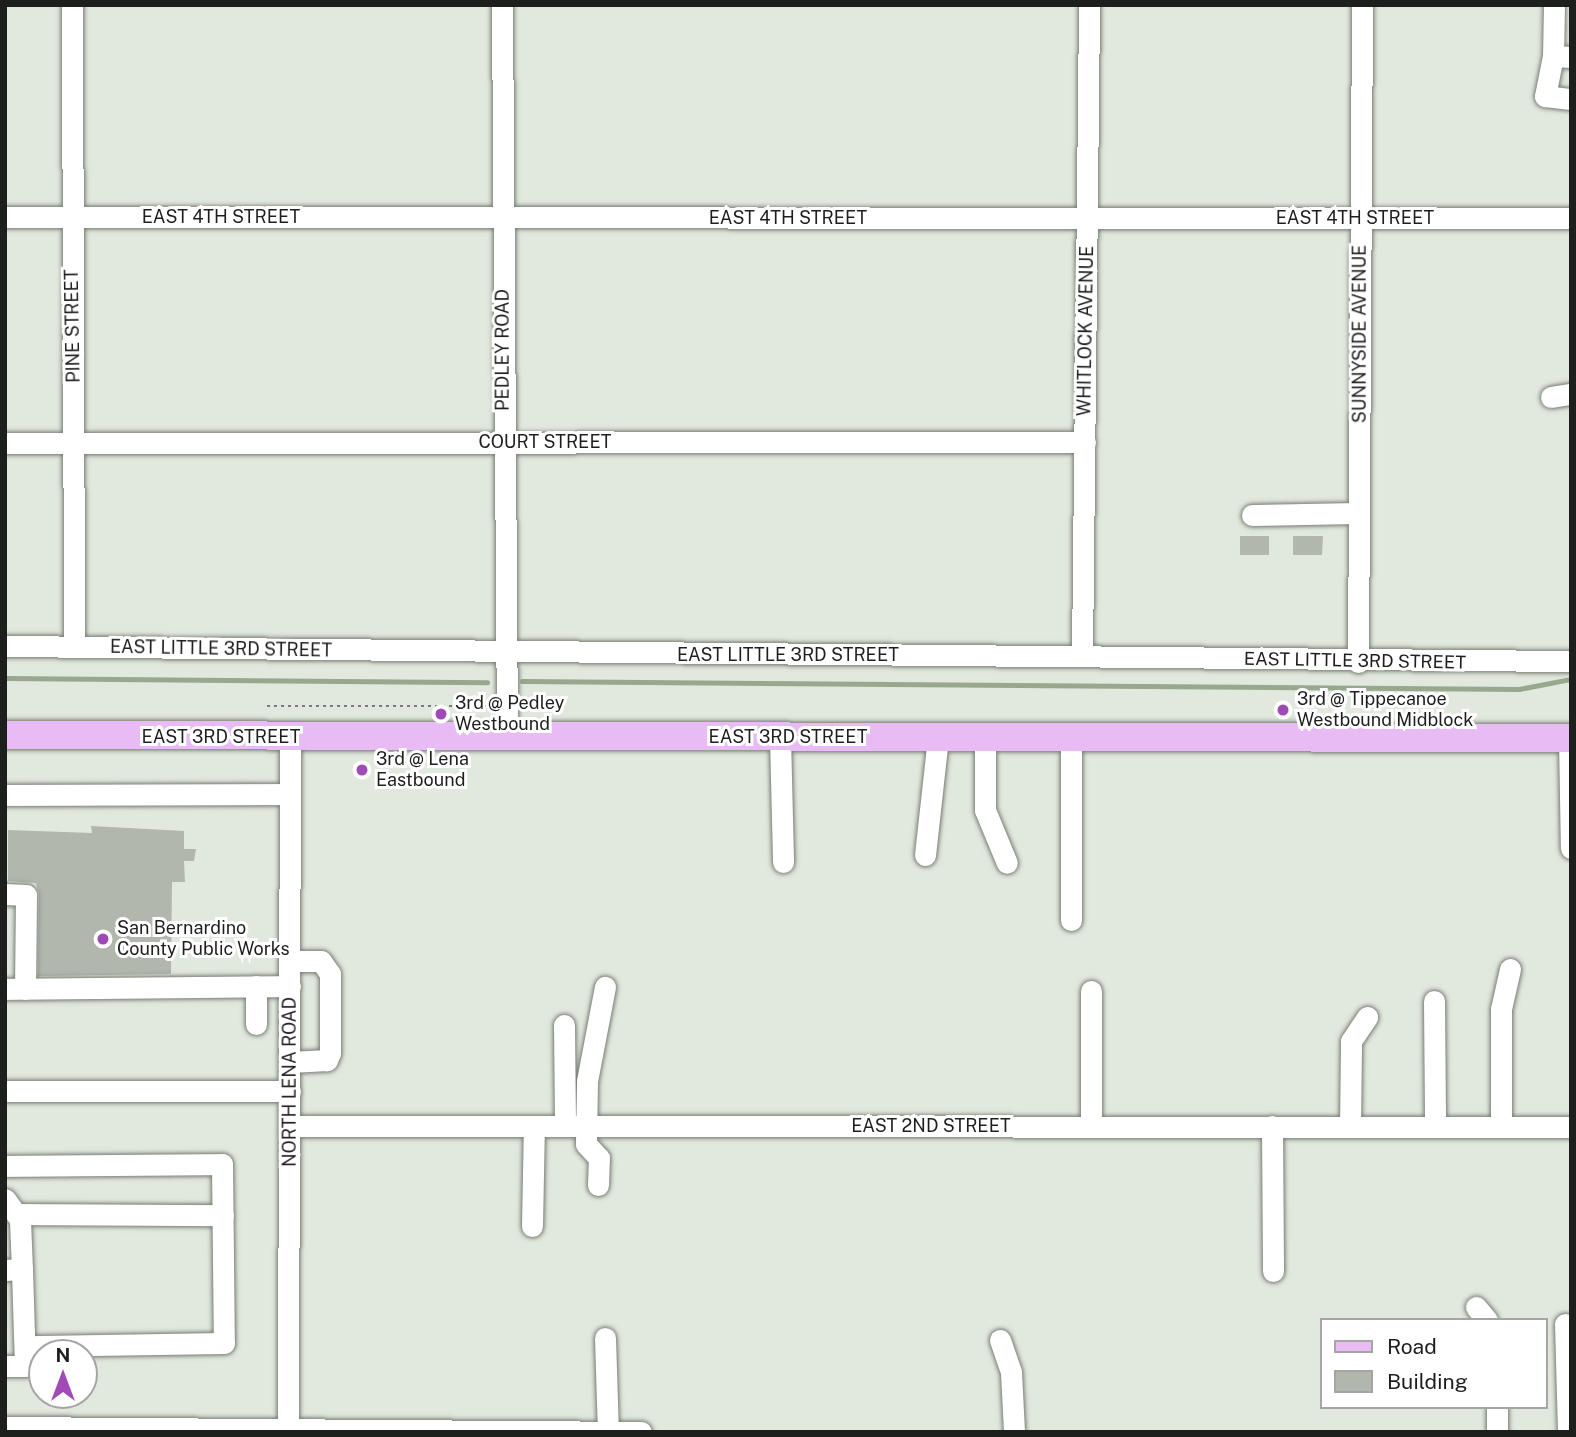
<!DOCTYPE html>
<style>
body{margin:0}
#map{position:relative;width:1576px;height:1437px;overflow:hidden;background:#e1e8dd;font-family:"Public Sans",sans-serif}
div>[style]{position:absolute}
.stream>*{height:4.5px;margin:-2.25px;padding:0 2.25px;transform-origin:2.25px;border-radius:2.25px;background:#98a88e}
.building>*{inset:0;background:#b1b7ad}
.path>*{height:2.5px;margin-top:-1.25px;transform-origin:0;background:repeating-linear-gradient(90deg,#7b7f78 0 3.5px,transparent 0 7px)}
.roads{filter:drop-shadow(0 0 2px #787e75) drop-shadow(0 0 2px #787e75)}
.minor>*{height:21px;margin:-10.5px;padding:0 10.5px;transform-origin:10.5px;border-radius:10.5px;background:#fff}
.major>*{height:28px;margin:-14px;padding:0 14px;transform-origin:14px;border-radius:14px;background:#e8bbf4}
.dots>*{width:19px;height:19px;translate:-50% -50%;box-sizing:border-box;border:4px solid #fff;border-radius:50%}
span{translate:-50% -50%;white-space:nowrap;text-align:center;line-height:1.15;-webkit-text-stroke:6px #fff;paint-order:stroke}
.street-label{font-size:18px;color:#1d1f1c}
.poi-label{font-size:18px;color:#1d1f1c}
.left{translate:0 -50%;text-align:left}
.frame{position:absolute;inset:0;border:7px solid #1d1f1c;pointer-events:none}
.legend{position:absolute;left:1320px;top:1318px;width:228px;height:91px;box-sizing:border-box;background:#fff;border:2px solid #a5a5a4;margin:0;padding:9px 12px;list-style:none;font-size:21px;color:#1d1f1c}
.legend li{display:flex;align-items:center;gap:14px;height:35px}
.legend b{width:35px;border:2px solid #a5a5a4}
.north{position:absolute;left:28px;top:1339px;width:70px;height:70px;box-sizing:border-box;background:#fff;border:2px solid #a5a5a4;border-radius:50%;rotate:0deg;font-size:19px;font-weight:700;line-height:28px;text-align:center;color:#1d1f1c}
.north::after{content:'';display:block;margin:auto;width:24px;height:32px;background:#a04ab7;clip-path:polygon(50% 0,100% 100%,50% 72%,0 100%)}
</style>
<div id="map">
<div class="stream">
<div style="left:5px;top:678px;width:482px;rotate:0.5deg"></div>
<div style="left:522px;top:681px;width:997px;rotate:0.46deg"></div>
<div style="left:1519px;top:689px;width:53px;rotate:-10.9deg"></div>
</div>
<div class="building">
<div style="clip-path:polygon(1240px 536px,1269px 536px,1269px 555px,1240px 555px)"></div>
<div style="clip-path:polygon(1293px 536px,1323px 536px,1322px 555px,1293px 555px)"></div>
<div style="clip-path:polygon(91px 826px,184px 831px,184px 849px,196px 849px,194px 861px,184px 861px,185px 882px,172px 882px,171px 974px,38px 976px,39px 894px,36px 883px,8px 881px,8px 830px,92px 833px)"></div>
</div>
<div class="path">
<div style="left:267px;top:706px;width:222px"></div>
</div>
<div class="roads">
<div class="minor">
<div style="left:72px;top:5px;width:641px;rotate:89.82deg"></div>
<div style="left:502px;top:5px;width:732px;rotate:89.61deg"></div>
<div style="left:1554px;top:5px;width:51px;rotate:91.1deg"></div>
<div style="left:1553px;top:56px;width:18px;rotate:3deg"></div>
<div style="left:1553px;top:56px;width:41px;rotate:101.3deg"></div>
<div style="left:1545px;top:96px;width:26px;rotate:7deg"></div>
<div style="left:5px;top:217px;width:1566px;rotate:0.04deg"></div>
<div style="left:1551px;top:397px;width:20px;rotate:-9deg"></div>
<div style="left:5px;top:443px;width:1080px;rotate:-0.05deg"></div>
<div style="left:1252px;top:515px;width:107px;rotate:-1.1deg"></div>
<div style="left:5px;top:646px;width:1566px;rotate:0.55deg"></div>
<div style="left:1082px;top:656px;width:651px;rotate:-89.38deg"></div>
<div style="left:1358px;top:662px;width:657px;rotate:-89.65deg"></div>
<div style="left:780px;top:737px;width:125px;rotate:88.6deg"></div>
<div style="left:1071px;top:737px;width:183px;rotate:90deg"></div>
<div style="left:985px;top:738px;width:72px;rotate:90deg"></div>
<div style="left:985px;top:810px;width:57px;rotate:67.5deg"></div>
<div style="left:1569px;top:738px;width:110px;rotate:89deg"></div>
<div style="left:5px;top:795px;width:285px;rotate:-0.2deg"></div>
<div style="left:925px;top:855px;width:119px;rotate:-83.7deg"></div>
<div style="left:5px;top:894px;width:21px;rotate:3deg"></div>
<div style="left:26px;top:895px;width:94px;rotate:90.6deg"></div>
<div style="left:290px;top:961px;width:31px"></div>
<div style="left:321px;top:961px;width:16px;rotate:55deg"></div>
<div style="left:330px;top:974px;width:79px;rotate:90deg"></div>
<div style="left:330px;top:1053px;width:8px;rotate:113deg"></div>
<div style="left:327px;top:1060px;width:37px;rotate:177deg"></div>
<div style="left:256px;top:986px;width:38px;rotate:90deg"></div>
<div style="left:5px;top:989px;width:285px;rotate:-0.6deg"></div>
<div style="left:1091px;top:991px;width:136px;rotate:90deg"></div>
<div style="left:1434px;top:1001px;width:126px;rotate:89.5deg"></div>
<div style="left:564px;top:1025px;width:101px;rotate:89.4deg"></div>
<div style="left:5px;top:1091px;width:285px"></div>
<div style="left:290px;top:1126px;width:1281px;rotate:0.04deg"></div>
<div style="left:1272px;top:1126px;width:145px;rotate:89.6deg"></div>
<div style="left:1350px;top:1127px;width:86px;rotate:-89.3deg"></div>
<div style="left:1351px;top:1041px;width:29px;rotate:-56deg"></div>
<div style="left:1501px;top:1127px;width:118px;rotate:-90deg"></div>
<div style="left:1501px;top:1009px;width:41px;rotate:-77.3deg"></div>
<div style="left:5px;top:1166px;width:217px;rotate:-0.5deg"></div>
<div style="left:222px;top:1164px;width:179px;rotate:89.4deg"></div>
<div style="left:224px;top:1343px;width:199px;rotate:179.1deg"></div>
<div style="left:598px;top:1185px;width:27px;rotate:-88deg"></div>
<div style="left:599px;top:1158px;width:19px;rotate:-133deg"></div>
<div style="left:586px;top:1144px;width:63px;rotate:-89.1deg"></div>
<div style="left:587px;top:1081px;width:96px;rotate:-79.2deg"></div>
<div style="left:5px;top:1199px;width:26px;rotate:54deg"></div>
<div style="left:20px;top:1220px;width:49px;rotate:87.7deg"></div>
<div style="left:22px;top:1269px;width:17px;rotate:177deg"></div>
<div style="left:18px;top:1214px;width:205px;rotate:0.3deg"></div>
<div style="left:532px;top:1226px;width:100px;rotate:-88.9deg"></div>
<div style="left:1476px;top:1307px;width:17px;rotate:50deg"></div>
<div style="left:1565px;top:1324px;width:108px;rotate:88.4deg"></div>
<div style="left:605px;top:1338px;width:93px;rotate:88.2deg"></div>
<div style="left:1000px;top:1340px;width:34px;rotate:71deg"></div>
<div style="left:1011px;top:1372px;width:60px;rotate:87.1deg"></div>
<div style="left:5px;top:1366px;width:20px"></div>
<div style="left:25px;top:1366px;width:97px;rotate:-91.8deg"></div>
<div style="left:5px;top:1427px;width:636px;rotate:0.45deg"></div>
<div style="left:288px;top:1432px;width:695px;rotate:-89.84deg"></div>
<div style="left:1497px;top:1432px;width:25px;rotate:-90deg"></div>
</div>
<div class="major">
<div style="left:5px;top:735px;width:1566px;rotate:0.11deg"></div>
</div>
</div>
<div class="dots">
<div style="left:1283px;top:710px;background:#a04ab7"></div>
<div style="left:441px;top:714px;background:#a04ab7"></div>
<div style="left:362px;top:770px;background:#a04ab7"></div>
<div style="left:103px;top:939px;background:#a04ab7"></div>
</div>
<div class="street-label">
<span style="left:221px;top:217px">EAST 4TH STREET</span>
<span style="left:788px;top:218px">EAST 4TH STREET</span>
<span style="left:1355px;top:218px">EAST 4TH STREET</span>
<span style="left:73px;top:326px;rotate:-91deg">PINE STREET</span>
<span style="left:1086px;top:331px;rotate:-89deg">WHITLOCK AVENUE</span>
<span style="left:1360px;top:334px;rotate:-90deg">SUNNYSIDE AVENUE</span>
<span style="left:503px;top:350px;rotate:-90deg">PEDLEY ROAD</span>
<span style="left:545px;top:442px">COURT STREET</span>
<span style="left:221px;top:649px;rotate:1deg">EAST LITTLE 3RD STREET</span>
<span style="left:788px;top:655px">EAST LITTLE 3RD STREET</span>
<span style="left:1355px;top:661px;rotate:1deg">EAST LITTLE 3RD STREET</span>
<span style="left:221px;top:737px">EAST 3RD STREET</span>
<span style="left:788px;top:737px">EAST 3RD STREET</span>
<span style="left:290px;top:1082px;rotate:-90deg">NORTH LENA ROAD</span>
<span style="left:931px;top:1126px">EAST 2ND STREET</span>
</div>
<div class="poi-label">
<span class="left" style="left:1297px;top:710px">3rd @ Tippecanoe<br>Westbound Midblock</span>
<span class="left" style="left:455px;top:714px">3rd @ Pedley<br>Westbound</span>
<span class="left" style="left:376px;top:770px">3rd @ Lena<br>Eastbound</span>
<span class="left" style="left:117px;top:939px">San Bernardino<br>County Public Works</span>
</div>
<div class="frame"></div>
<ul class="legend">
<li><b style="height:9px;background:#e8bbf4"></b>Road</li>
<li><b style="height:19px;background:#b1b7ad"></b>Building</li>
</ul>
<div class="north">N</div>
</div>
